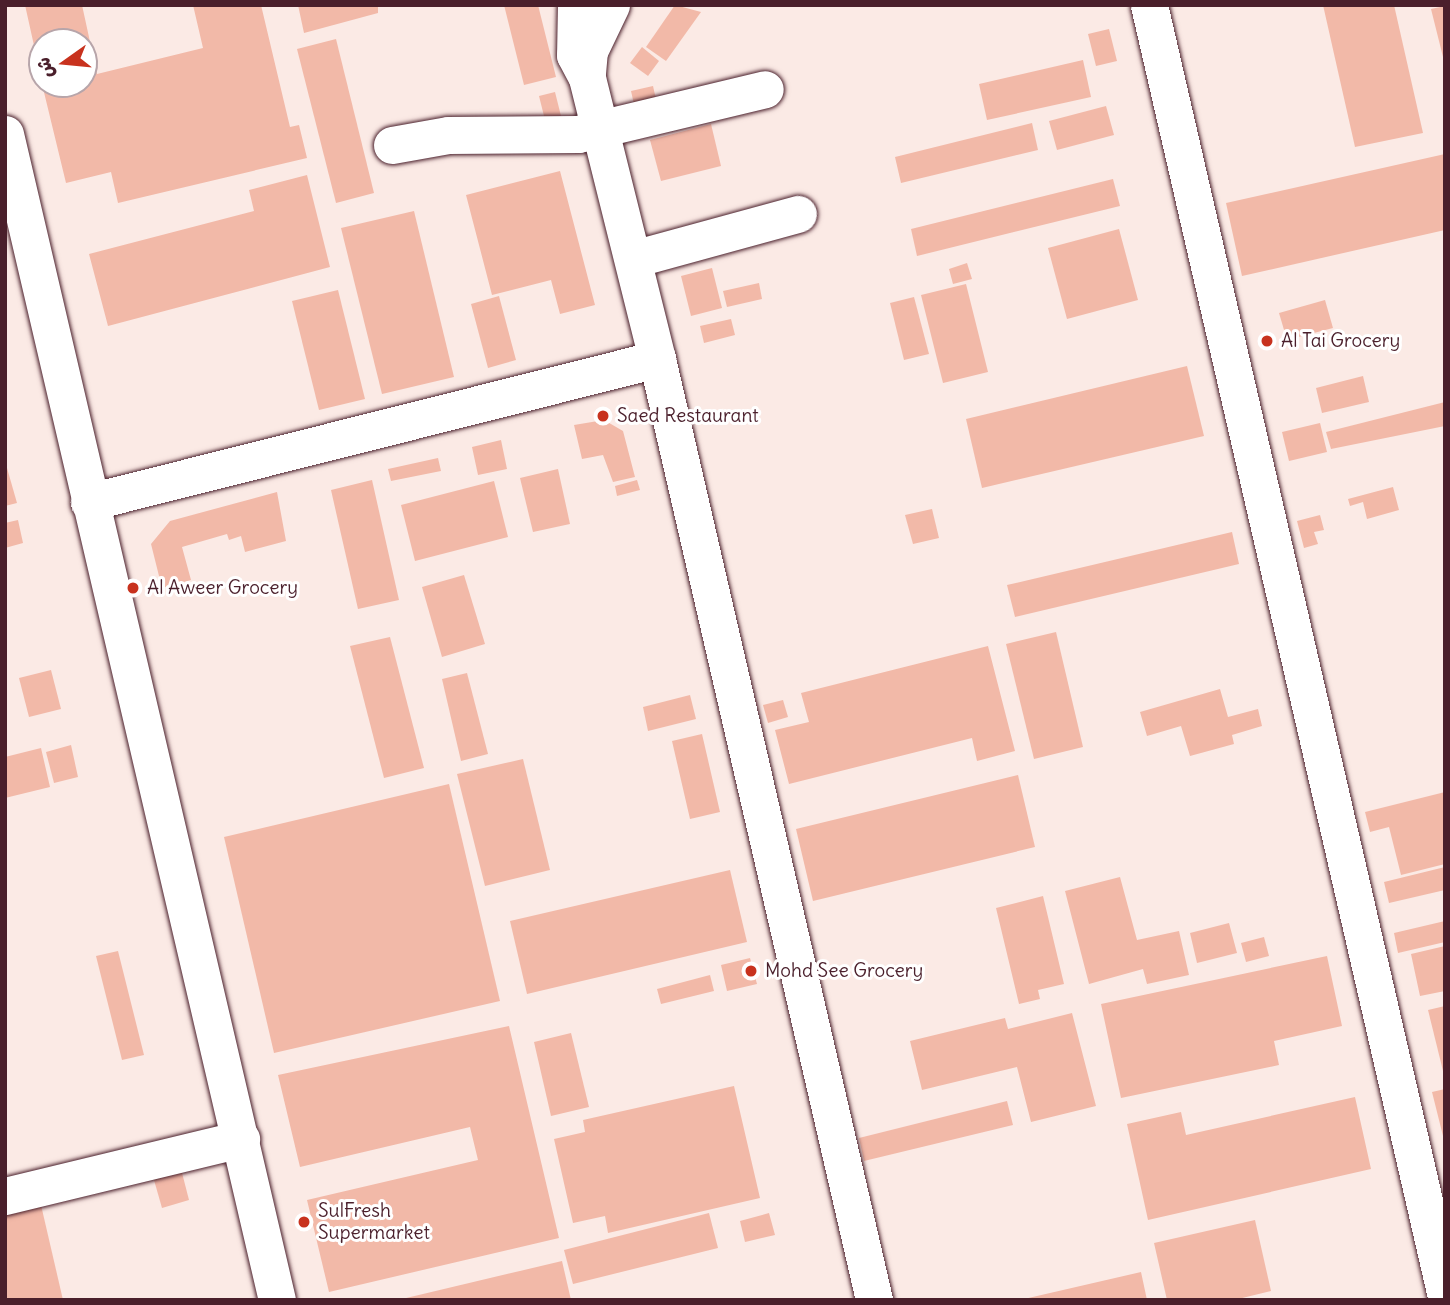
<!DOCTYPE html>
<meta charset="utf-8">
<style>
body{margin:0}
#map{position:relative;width:1450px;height:1305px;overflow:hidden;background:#fbeae5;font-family:Delius,"Playpen Sans Arabic",sans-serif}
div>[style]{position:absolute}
.building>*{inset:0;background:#f2b9a8}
.roads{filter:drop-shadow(0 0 2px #4a1f2b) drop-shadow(0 0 2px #4a1f2b)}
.minor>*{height:37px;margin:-18.5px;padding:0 18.5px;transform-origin:18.5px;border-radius:18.5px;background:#fff}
.dots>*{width:19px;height:19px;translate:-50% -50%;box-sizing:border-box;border:4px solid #fff;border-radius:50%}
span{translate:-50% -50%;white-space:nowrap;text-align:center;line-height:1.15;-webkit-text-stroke:6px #fff;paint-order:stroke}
.poi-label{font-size:19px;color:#4a1f2b}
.left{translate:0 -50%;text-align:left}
.frame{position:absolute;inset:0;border:7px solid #4a1f2b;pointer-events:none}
.north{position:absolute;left:28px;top:28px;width:70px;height:70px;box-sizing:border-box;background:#fff;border:2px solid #b7a5aa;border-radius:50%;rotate:255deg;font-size:19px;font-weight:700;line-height:28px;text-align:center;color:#4a1f2b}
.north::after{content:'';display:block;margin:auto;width:24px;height:32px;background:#c8321e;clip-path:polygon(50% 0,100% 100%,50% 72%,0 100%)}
</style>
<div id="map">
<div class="building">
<div style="clip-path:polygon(25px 5px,82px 5px,97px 74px,203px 48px,193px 5px,261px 5px,290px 127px,299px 125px,307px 158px,118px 203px,111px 172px,66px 183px,42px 84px,84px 84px,84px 42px,42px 42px,41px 77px)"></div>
<div style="clip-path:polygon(298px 5px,378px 5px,378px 13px,304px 33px)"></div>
<div style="clip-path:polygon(504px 5px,538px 5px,556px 77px,524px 85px)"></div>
<div style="clip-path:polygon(675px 5px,701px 12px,666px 61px,646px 47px)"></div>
<div style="clip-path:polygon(1323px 5px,1394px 5px,1423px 133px,1355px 147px)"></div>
<div style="clip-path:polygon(1445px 6px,1445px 61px,1444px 61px,1431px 9px)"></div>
<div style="clip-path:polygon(1109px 29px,1117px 61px,1096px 66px,1088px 34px)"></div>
<div style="clip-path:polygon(336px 39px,374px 193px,336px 203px,297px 49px)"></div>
<div style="clip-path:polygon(642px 47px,659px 61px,648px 76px,630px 63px)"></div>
<div style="clip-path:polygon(1083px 60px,1091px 97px,987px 120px,979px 84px)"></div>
<div style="clip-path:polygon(653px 86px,658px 108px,636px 113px,631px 91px)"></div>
<div style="clip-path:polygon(555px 92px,561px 116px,545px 120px,539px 96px)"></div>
<div style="clip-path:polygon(1106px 106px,1114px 135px,1057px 150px,1049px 121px)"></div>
<div style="clip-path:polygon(1032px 123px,1038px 150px,901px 183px,895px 157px)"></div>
<div style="clip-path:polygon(711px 124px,721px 166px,661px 181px,650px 140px)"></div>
<div style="clip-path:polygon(1445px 154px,1445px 230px,1242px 276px,1226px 203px)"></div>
<div style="clip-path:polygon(560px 171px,595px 305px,560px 314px,551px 280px,492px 295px,466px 195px)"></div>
<div style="clip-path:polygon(307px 175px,330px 267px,108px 326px,89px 254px,254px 211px,249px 190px)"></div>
<div style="clip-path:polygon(1113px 179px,1120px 206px,917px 256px,911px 229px)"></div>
<div style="clip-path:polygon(414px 211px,454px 377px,382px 394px,341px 228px)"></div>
<div style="clip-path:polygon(1119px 229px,1138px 300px,1067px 319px,1048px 248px)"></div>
<div style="clip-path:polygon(967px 263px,972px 279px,953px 284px,949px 269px)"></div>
<div style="clip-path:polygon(712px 268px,722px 308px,691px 316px,681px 276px)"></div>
<div style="clip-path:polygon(759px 283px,762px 299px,727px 307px,723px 291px)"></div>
<div style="clip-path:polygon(966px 284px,988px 372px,943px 383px,921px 295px)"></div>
<div style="clip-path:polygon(338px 290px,365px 399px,319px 410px,292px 301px)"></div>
<div style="clip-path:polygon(499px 296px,516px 360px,488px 368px,471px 304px)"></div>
<div style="clip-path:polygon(914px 297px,929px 354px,904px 360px,890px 303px)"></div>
<div style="clip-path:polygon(1325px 300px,1333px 328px,1287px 340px,1279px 313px)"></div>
<div style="clip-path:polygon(731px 319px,735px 335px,704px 343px,700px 326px)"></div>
<div style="clip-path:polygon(1187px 366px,1204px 436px,982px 488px,966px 419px)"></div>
<div style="clip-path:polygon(1363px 376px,1369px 402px,1322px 413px,1316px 388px)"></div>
<div style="clip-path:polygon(1445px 402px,1445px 426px,1331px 449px,1326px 432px)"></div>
<div style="clip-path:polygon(604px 420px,623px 431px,635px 477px,613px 482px,603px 455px,582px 459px,574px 425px)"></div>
<div style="clip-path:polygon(1320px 423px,1327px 452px,1289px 461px,1282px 432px)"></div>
<div style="clip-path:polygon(501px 440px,507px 469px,478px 475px,472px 447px)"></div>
<div style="clip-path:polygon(438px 458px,441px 471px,391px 481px,388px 469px)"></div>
<div style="clip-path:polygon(5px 461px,17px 503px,5px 506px)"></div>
<div style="clip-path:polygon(558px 469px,570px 524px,533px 532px,520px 478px)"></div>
<div style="clip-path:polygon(372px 480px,399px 600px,358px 609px,331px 490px)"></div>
<div style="clip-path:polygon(637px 480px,640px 490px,617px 496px,615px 486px)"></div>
<div style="clip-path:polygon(494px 481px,508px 537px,415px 561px,401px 505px)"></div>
<div style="clip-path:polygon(1393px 487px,1399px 510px,1367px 519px,1363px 502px,1350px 506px,1348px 499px)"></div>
<div style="clip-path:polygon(277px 492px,286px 541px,245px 552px,241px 536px,229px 540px,227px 534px,182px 547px,191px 580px,162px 588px,151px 544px,170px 521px)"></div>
<div style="clip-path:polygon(932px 509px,939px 538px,913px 544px,905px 515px)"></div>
<div style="clip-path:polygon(1320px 515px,1324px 530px,1314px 532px,1318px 544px,1304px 548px,1297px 521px)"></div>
<div style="clip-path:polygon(18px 520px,23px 543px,5px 548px,5px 523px)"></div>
<div style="clip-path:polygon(1232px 532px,1239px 564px,1015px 617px,1007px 585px)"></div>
<div style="clip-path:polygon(464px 575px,485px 644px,442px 657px,422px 587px)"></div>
<div style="clip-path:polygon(1056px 632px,1083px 747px,1034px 759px,1006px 644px)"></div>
<div style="clip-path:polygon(390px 637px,424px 768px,384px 778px,350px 646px)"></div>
<div style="clip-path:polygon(988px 646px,1015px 751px,977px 761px,972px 738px,789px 784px,775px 730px,809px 722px,801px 693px)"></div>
<div style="clip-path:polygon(51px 670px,61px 709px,29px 717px,19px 678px)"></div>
<div style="clip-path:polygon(467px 673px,488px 754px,461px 761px,442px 679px)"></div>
<div style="clip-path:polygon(1220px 689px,1228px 717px,1258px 709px,1262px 726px,1232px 735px,1234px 744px,1190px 756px,1181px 726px,1147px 736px,1140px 712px)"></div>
<div style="clip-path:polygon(690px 695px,696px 719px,648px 731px,643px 707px)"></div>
<div style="clip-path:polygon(783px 700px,788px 717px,768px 723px,763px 705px)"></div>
<div style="clip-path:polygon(702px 734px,720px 812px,690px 819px,672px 741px)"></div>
<div style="clip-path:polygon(71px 745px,78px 777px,54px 783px,46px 752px)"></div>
<div style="clip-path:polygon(41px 748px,50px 787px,5px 798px,5px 757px)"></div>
<div style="clip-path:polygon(523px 759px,550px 870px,485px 886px,457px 774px)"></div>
<div style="clip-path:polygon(1018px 775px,1035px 847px,813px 901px,796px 829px)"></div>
<div style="clip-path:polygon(449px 784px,500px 1001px,274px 1053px,224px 837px)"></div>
<div style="clip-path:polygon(1445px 792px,1445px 864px,1401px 875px,1389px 827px,1370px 832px,1365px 812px)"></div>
<div style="clip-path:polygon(1445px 867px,1445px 890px,1389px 903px,1384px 882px)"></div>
<div style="clip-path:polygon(730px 870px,747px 942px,527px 994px,510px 921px)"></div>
<div style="clip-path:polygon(1120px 877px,1137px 940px,1179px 931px,1189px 975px,1147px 984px,1143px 969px,1089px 984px,1065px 891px)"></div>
<div style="clip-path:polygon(1043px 896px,1064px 984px,1038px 990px,1040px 999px,1019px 1004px,996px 908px)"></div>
<div style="clip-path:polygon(1445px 921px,1445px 942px,1398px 953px,1394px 933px)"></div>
<div style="clip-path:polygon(1229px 923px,1237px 953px,1197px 963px,1190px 933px)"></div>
<div style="clip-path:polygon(1264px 937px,1269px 956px,1246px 962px,1241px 943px)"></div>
<div style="clip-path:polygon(1445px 946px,1445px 991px,1420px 996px,1411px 954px)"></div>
<div style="clip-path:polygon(118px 951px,144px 1055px,122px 1060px,96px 956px)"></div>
<div style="clip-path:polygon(1327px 956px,1342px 1026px,1274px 1041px,1279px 1065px,1121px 1098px,1101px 1004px)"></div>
<div style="clip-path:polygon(750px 958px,757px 984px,727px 991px,721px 965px)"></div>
<div style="clip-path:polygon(710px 975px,714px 991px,661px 1004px,657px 989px)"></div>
<div style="clip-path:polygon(1445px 1006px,1445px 1075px,1444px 1075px,1428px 1010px)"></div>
<div style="clip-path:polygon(1072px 1013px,1096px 1106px,1031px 1122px,1017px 1067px,922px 1090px,910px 1041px,1005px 1018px,1008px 1029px)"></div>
<div style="clip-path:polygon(509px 1026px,559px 1238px,329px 1292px,307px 1200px,478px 1160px,470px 1127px,300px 1167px,278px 1075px)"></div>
<div style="clip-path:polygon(571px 1033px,589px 1107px,551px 1116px,534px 1042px)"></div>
<div style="clip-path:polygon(734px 1086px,760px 1198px,608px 1233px,605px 1216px,573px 1223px,554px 1139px,585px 1132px,583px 1120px)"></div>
<div style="clip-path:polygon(1445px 1089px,1445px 1140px,1444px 1140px,1432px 1092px)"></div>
<div style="clip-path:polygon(1355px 1097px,1371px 1169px,1148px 1220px,1127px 1124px,1181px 1112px,1186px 1135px)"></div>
<div style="clip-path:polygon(1007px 1101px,1013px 1125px,864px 1161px,859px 1138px)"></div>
<div style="clip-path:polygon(180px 1165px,189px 1200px,162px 1208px,152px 1173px)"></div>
<div style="clip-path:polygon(41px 1205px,63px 1300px,5px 1300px,5px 1214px)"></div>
<div style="clip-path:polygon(709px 1213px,718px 1248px,573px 1284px,564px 1250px)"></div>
<div style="clip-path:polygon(769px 1213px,775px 1235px,745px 1242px,740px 1221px)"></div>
<div style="clip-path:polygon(1255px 1220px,1271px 1291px,1234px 1300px,1167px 1300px,1154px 1243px)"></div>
<div style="clip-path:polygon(562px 1261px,571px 1300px,402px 1300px,402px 1299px)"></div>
<div style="clip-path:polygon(1141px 1272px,1147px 1300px,1024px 1300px,1024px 1299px)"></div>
</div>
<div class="roads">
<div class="minor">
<div style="left:576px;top:5px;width:50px;rotate:91.1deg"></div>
<div style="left:575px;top:55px;width:26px;rotate:62deg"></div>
<div style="left:587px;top:78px;width:290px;rotate:76deg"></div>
<div style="left:657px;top:359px;width:966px;rotate:77.01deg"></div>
<div style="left:1149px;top:5px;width:1321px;rotate:77.05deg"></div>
<div style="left:587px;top:73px;width:22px;rotate:-85deg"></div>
<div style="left:589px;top:51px;width:51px;rotate:-64.4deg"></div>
<div style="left:5px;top:134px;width:1197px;rotate:76.87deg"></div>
<div style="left:392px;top:145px;width:57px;rotate:-10.1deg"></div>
<div style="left:448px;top:135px;width:130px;rotate:-0.4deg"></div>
<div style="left:578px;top:134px;width:192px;rotate:-13.5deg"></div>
<div style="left:633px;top:259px;width:171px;rotate:-15.3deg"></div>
<div style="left:89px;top:502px;width:586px;rotate:-14.13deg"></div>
<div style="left:5px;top:1196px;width:243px;rotate:-13.6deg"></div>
</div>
</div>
<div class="dots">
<div style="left:1267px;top:341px;background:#c8321e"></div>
<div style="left:603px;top:416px;background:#c8321e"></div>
<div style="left:133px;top:588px;background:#c8321e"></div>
<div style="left:751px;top:971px;background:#c8321e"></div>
<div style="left:304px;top:1222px;background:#c8321e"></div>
</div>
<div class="poi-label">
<span class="left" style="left:1281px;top:341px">Al Tai Grocery</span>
<span class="left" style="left:617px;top:416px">Saed Restaurant</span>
<span class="left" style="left:147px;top:588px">Al Aweer Grocery</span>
<span class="left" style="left:765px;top:971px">Mohd See Grocery</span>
<span class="left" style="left:318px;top:1222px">SulFresh<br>Supermarket</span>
</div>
<div class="frame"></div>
<div class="north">ش</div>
</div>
